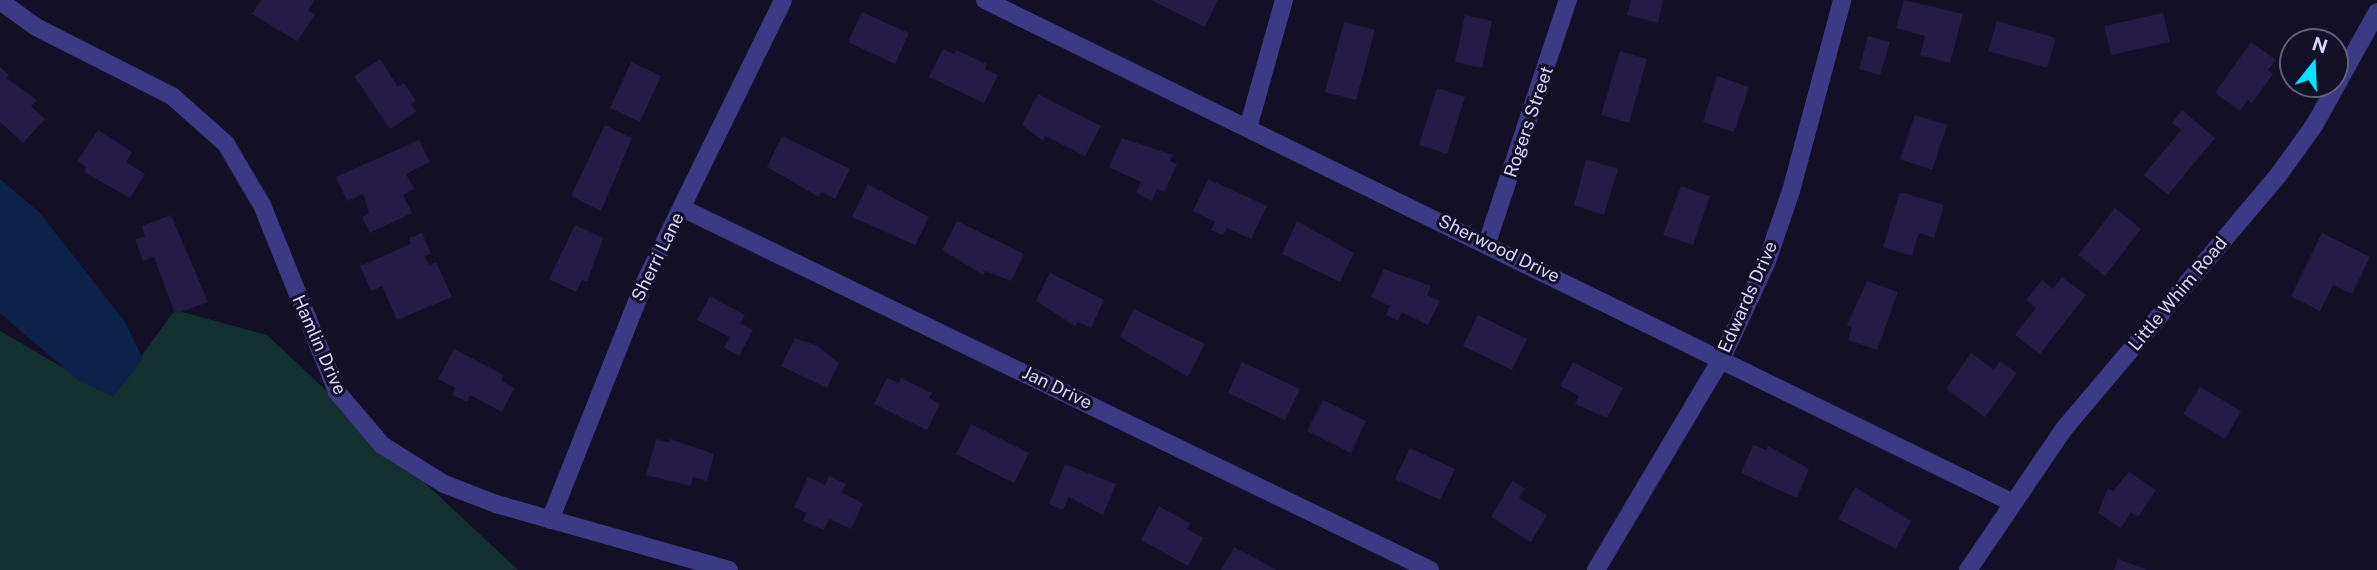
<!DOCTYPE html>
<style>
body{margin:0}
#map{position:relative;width:2377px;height:570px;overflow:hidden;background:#130f26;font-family:"Public Sans",sans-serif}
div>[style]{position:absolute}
.green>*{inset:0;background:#12302f}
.water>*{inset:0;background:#0c2248}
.building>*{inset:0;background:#241b47}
.minor>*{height:18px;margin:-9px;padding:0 9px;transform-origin:9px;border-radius:9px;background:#3d3a85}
.tertiary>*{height:18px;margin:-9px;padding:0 9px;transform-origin:9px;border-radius:9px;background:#3d3a85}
span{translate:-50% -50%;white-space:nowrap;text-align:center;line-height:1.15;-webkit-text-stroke:6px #130f26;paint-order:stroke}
.street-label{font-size:18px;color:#d9d4ff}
.north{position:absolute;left:2279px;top:28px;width:70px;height:70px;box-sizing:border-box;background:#130f26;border:2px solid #625e7d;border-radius:50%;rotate:18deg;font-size:19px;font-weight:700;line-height:28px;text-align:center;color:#d9d4ff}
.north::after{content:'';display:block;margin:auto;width:24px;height:32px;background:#00e5ff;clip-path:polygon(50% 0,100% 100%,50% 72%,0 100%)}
</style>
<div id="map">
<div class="green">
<div style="clip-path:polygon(175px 310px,267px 335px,518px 570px,0 570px,0 331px,112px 396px)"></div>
</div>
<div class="water">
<div style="clip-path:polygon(0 179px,40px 213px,125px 322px,143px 359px,113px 397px,78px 380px,0 313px)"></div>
</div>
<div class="building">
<div style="clip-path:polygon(261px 0,315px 0,308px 10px,315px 15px,297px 41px,252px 14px)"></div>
<div style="clip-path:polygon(1151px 0,1218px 0,1205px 27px)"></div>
<div style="clip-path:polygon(1631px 0,1663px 0,1658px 23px,1627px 15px)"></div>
<div style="clip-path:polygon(1904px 0,1963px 14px,1950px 63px,1920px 55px,1925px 36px,1896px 28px)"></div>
<div style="clip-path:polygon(862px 12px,909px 33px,895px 64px,848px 42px)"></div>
<div style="clip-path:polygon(2163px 13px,2170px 42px,2111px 55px,2104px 26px)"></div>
<div style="clip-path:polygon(1465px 15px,1492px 21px,1482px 68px,1455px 62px)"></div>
<div style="clip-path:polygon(1997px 21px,2056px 38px,2047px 68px,1988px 51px)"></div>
<div style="clip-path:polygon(1344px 22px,1375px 30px,1356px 100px,1325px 92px)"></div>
<div style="clip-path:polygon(1868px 36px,1890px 42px,1880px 75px,1859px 69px)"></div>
<div style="clip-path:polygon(2251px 42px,2276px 60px,2268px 70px,2273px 74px,2252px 103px,2248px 100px,2240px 111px,2215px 93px)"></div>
<div style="clip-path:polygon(943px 49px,954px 54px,956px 50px,987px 64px,985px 69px,998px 75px,984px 103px,929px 77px)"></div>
<div style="clip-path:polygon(1620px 51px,1647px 59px,1629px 123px,1601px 115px)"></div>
<div style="clip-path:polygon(380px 59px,398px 87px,404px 83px,416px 101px,411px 104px,416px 112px,390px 129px,354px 76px)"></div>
<div style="clip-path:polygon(631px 62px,661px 76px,640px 122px,610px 108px)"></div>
<div style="clip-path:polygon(0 67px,9px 75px,6px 78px,37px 100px,31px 106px,45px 119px,23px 143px,0 122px)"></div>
<div style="clip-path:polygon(1717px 76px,1749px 87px,1734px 132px,1703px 122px)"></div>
<div style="clip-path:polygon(1437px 88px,1465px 97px,1447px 154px,1419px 145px)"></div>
<div style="clip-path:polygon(1038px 94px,1101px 126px,1085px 156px,1045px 136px,1043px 141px,1022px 125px)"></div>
<div style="clip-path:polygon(2182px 110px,2215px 138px,2168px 195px,2144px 175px,2181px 130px,2172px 123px)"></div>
<div style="clip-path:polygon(1915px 115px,1947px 125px,1932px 170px,1900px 159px)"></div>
<div style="clip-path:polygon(605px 125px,632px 138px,601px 211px,571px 196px)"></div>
<div style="clip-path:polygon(98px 130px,132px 152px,126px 162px,145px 174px,130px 198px,84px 172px,86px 167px,77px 161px)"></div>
<div style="clip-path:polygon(782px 136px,850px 169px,835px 199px,821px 192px,819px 197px,767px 167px)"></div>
<div style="clip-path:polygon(1122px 138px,1173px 155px,1170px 161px,1177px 164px,1164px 192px,1157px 189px,1152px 201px,1136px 193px,1141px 182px,1109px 167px)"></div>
<div style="clip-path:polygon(419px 140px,430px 162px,406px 174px,414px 189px,403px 195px,412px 213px,370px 233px,362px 217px,369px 213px,363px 194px,347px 201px,336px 177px)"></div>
<div style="clip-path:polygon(1586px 159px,1618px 169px,1604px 215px,1574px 205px)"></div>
<div style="clip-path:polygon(1208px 179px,1267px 206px,1251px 239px,1227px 228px,1223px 235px,1211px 230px,1215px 222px,1193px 211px)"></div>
<div style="clip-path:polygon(868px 184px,929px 217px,915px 245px,852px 217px)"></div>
<div style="clip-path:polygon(1681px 186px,1710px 196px,1693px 245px,1663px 235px)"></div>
<div style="clip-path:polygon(1900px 192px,1944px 205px,1934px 238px,1919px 233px,1912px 256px,1883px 247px)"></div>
<div style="clip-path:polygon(2115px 208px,2141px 229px,2105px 276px,2078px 255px)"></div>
<div style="clip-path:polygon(171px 215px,208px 302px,175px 314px,154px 257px,143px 261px,135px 239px,145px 236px,142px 226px)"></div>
<div style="clip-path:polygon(957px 221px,1024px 254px,1011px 281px,985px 271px,983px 275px,942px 250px)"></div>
<div style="clip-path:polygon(1297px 221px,1354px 253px,1340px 282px,1282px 254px)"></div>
<div style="clip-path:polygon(575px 225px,603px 238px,587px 282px,582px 280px,576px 292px,549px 279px)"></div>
<div style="clip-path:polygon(422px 233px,431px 254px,425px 256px,429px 265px,436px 262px,452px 297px,397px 320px,382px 286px,371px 291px,360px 266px,411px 244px,409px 238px)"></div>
<div style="clip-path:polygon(2322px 233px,2370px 257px,2352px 294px,2333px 285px,2320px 311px,2291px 296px)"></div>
<div style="clip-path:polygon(1384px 269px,1431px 286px,1427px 295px,1440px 301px,1428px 325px,1402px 312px,1398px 321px,1386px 315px,1390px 306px,1371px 297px)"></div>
<div style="clip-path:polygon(1050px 273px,1104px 300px,1091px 328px,1078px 322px,1075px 326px,1036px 301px)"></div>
<div style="clip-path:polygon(2062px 277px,2086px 295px,2040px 354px,2015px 335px,2036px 308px,2026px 300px,2042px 280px,2053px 289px)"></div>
<div style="clip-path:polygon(1867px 281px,1898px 292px,1877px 350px,1848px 340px,1852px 327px,1847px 325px)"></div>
<div style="clip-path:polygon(710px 296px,745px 315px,740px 323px,753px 330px,739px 356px,724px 348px,730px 337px,697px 320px)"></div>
<div style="clip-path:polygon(1134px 309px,1205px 344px,1188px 377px,1120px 337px)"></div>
<div style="clip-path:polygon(1478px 315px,1527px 339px,1512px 370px,1463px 346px)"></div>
<div style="clip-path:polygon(795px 338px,818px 346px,839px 363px,827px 388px,781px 366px)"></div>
<div style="clip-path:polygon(454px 349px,504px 375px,501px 381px,514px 388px,502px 412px,470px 395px,467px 402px,452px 395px,455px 388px,438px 379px)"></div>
<div style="clip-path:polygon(1971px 353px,1994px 370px,2000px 361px,2017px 373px,1985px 417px,1946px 389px)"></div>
<div style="clip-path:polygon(1242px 362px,1300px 389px,1285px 420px,1228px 393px)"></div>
<div style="clip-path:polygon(1573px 362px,1623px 388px,1607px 418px,1575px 404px,1579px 396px,1560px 386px)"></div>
<div style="clip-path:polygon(887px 378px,899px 383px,901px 378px,932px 393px,929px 398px,940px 404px,927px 430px,874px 404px)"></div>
<div style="clip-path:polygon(2200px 387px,2241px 411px,2225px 439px,2183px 414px)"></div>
<div style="clip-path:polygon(1323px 400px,1366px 421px,1351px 453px,1307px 431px)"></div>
<div style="clip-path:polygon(971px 424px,1029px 453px,1014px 483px,956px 454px)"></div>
<div style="clip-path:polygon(656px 439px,669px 443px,670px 439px,714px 454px,707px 481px,693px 477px,691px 486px,646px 475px)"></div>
<div style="clip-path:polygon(1753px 445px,1766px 450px,1768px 446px,1809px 469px,1797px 498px,1741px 473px)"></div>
<div style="clip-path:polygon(1410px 448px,1455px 469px,1440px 500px,1395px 479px)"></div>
<div style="clip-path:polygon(1065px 464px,1116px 484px,1103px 515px,1069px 497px,1063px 510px,1049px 504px)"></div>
<div style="clip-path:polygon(2129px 472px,2156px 490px,2138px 517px,2131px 512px,2121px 528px,2098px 513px,2108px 488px,2113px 491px)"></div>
<div style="clip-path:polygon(829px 476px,846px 484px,842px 493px,863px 503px,851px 529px,829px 519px,824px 530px,803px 521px,806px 513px,794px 507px,808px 477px,825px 485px)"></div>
<div style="clip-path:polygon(1512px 481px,1525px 489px,1519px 498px,1547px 515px,1531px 542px,1491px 517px)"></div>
<div style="clip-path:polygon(1855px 487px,1911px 521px,1896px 549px,1838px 519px)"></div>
<div style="clip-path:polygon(1159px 506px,1190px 523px,1187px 529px,1203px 538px,1188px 566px,1141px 540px)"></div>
<div style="clip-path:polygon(1234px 547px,1277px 570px,1221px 570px)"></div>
<div style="clip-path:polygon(2118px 559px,2148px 570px,2114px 570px)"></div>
</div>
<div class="minor">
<div style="left:985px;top:0;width:1142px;rotate:26.07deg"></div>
<div style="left:0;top:1px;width:44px;rotate:35.8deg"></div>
<div style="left:36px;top:27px;width:153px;rotate:26.9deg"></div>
<div style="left:172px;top:96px;width:72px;rotate:41.6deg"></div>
<div style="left:226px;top:144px;width:71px;rotate:59.5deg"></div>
<div style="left:262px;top:205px;width:201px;rotate:68.1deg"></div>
<div style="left:337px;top:392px;width:70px;rotate:49.7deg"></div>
<div style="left:382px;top:445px;width:73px;rotate:32.2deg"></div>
<div style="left:444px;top:484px;width:56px;rotate:21deg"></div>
<div style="left:496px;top:504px;width:242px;rotate:15.8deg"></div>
<div style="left:1248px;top:128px;width:133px;rotate:-74.3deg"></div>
<div style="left:682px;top:208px;width:831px;rotate:25.82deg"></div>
<div style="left:1487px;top:243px;width:256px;rotate:-71.6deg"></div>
<div style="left:550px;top:520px;width:252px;rotate:-68.3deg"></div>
<div style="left:643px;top:286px;width:318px;rotate:-63.9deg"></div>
<div style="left:1596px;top:570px;width:247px;rotate:-59.3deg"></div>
<div style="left:1722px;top:358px;width:107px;rotate:-65.1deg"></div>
<div style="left:1767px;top:261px;width:74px;rotate:-71.1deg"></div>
<div style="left:1791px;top:191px;width:198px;rotate:-75deg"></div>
</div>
<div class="tertiary">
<div style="left:1968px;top:570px;width:169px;rotate:-55.8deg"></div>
<div style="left:2063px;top:430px;width:331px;rotate:-49.8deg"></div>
<div style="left:2277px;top:177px;width:65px;rotate:-54.4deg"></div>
<div style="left:2315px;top:124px;width:128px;rotate:-61deg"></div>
</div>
<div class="street-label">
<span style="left:1529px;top:122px;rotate:-71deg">Rogers Street</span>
<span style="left:1499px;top:249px;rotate:26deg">Sherwood Drive</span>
<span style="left:658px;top:257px;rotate:-64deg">Sherri Lane</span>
<span style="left:2178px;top:294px;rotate:-50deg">Little Whim Road</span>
<span style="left:1748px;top:297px;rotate:-66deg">Edwards Drive</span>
<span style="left:319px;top:345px;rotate:66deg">Hamlin Drive</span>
<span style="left:1057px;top:388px;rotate:26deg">Jan Drive</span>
</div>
<div class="north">N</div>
</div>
